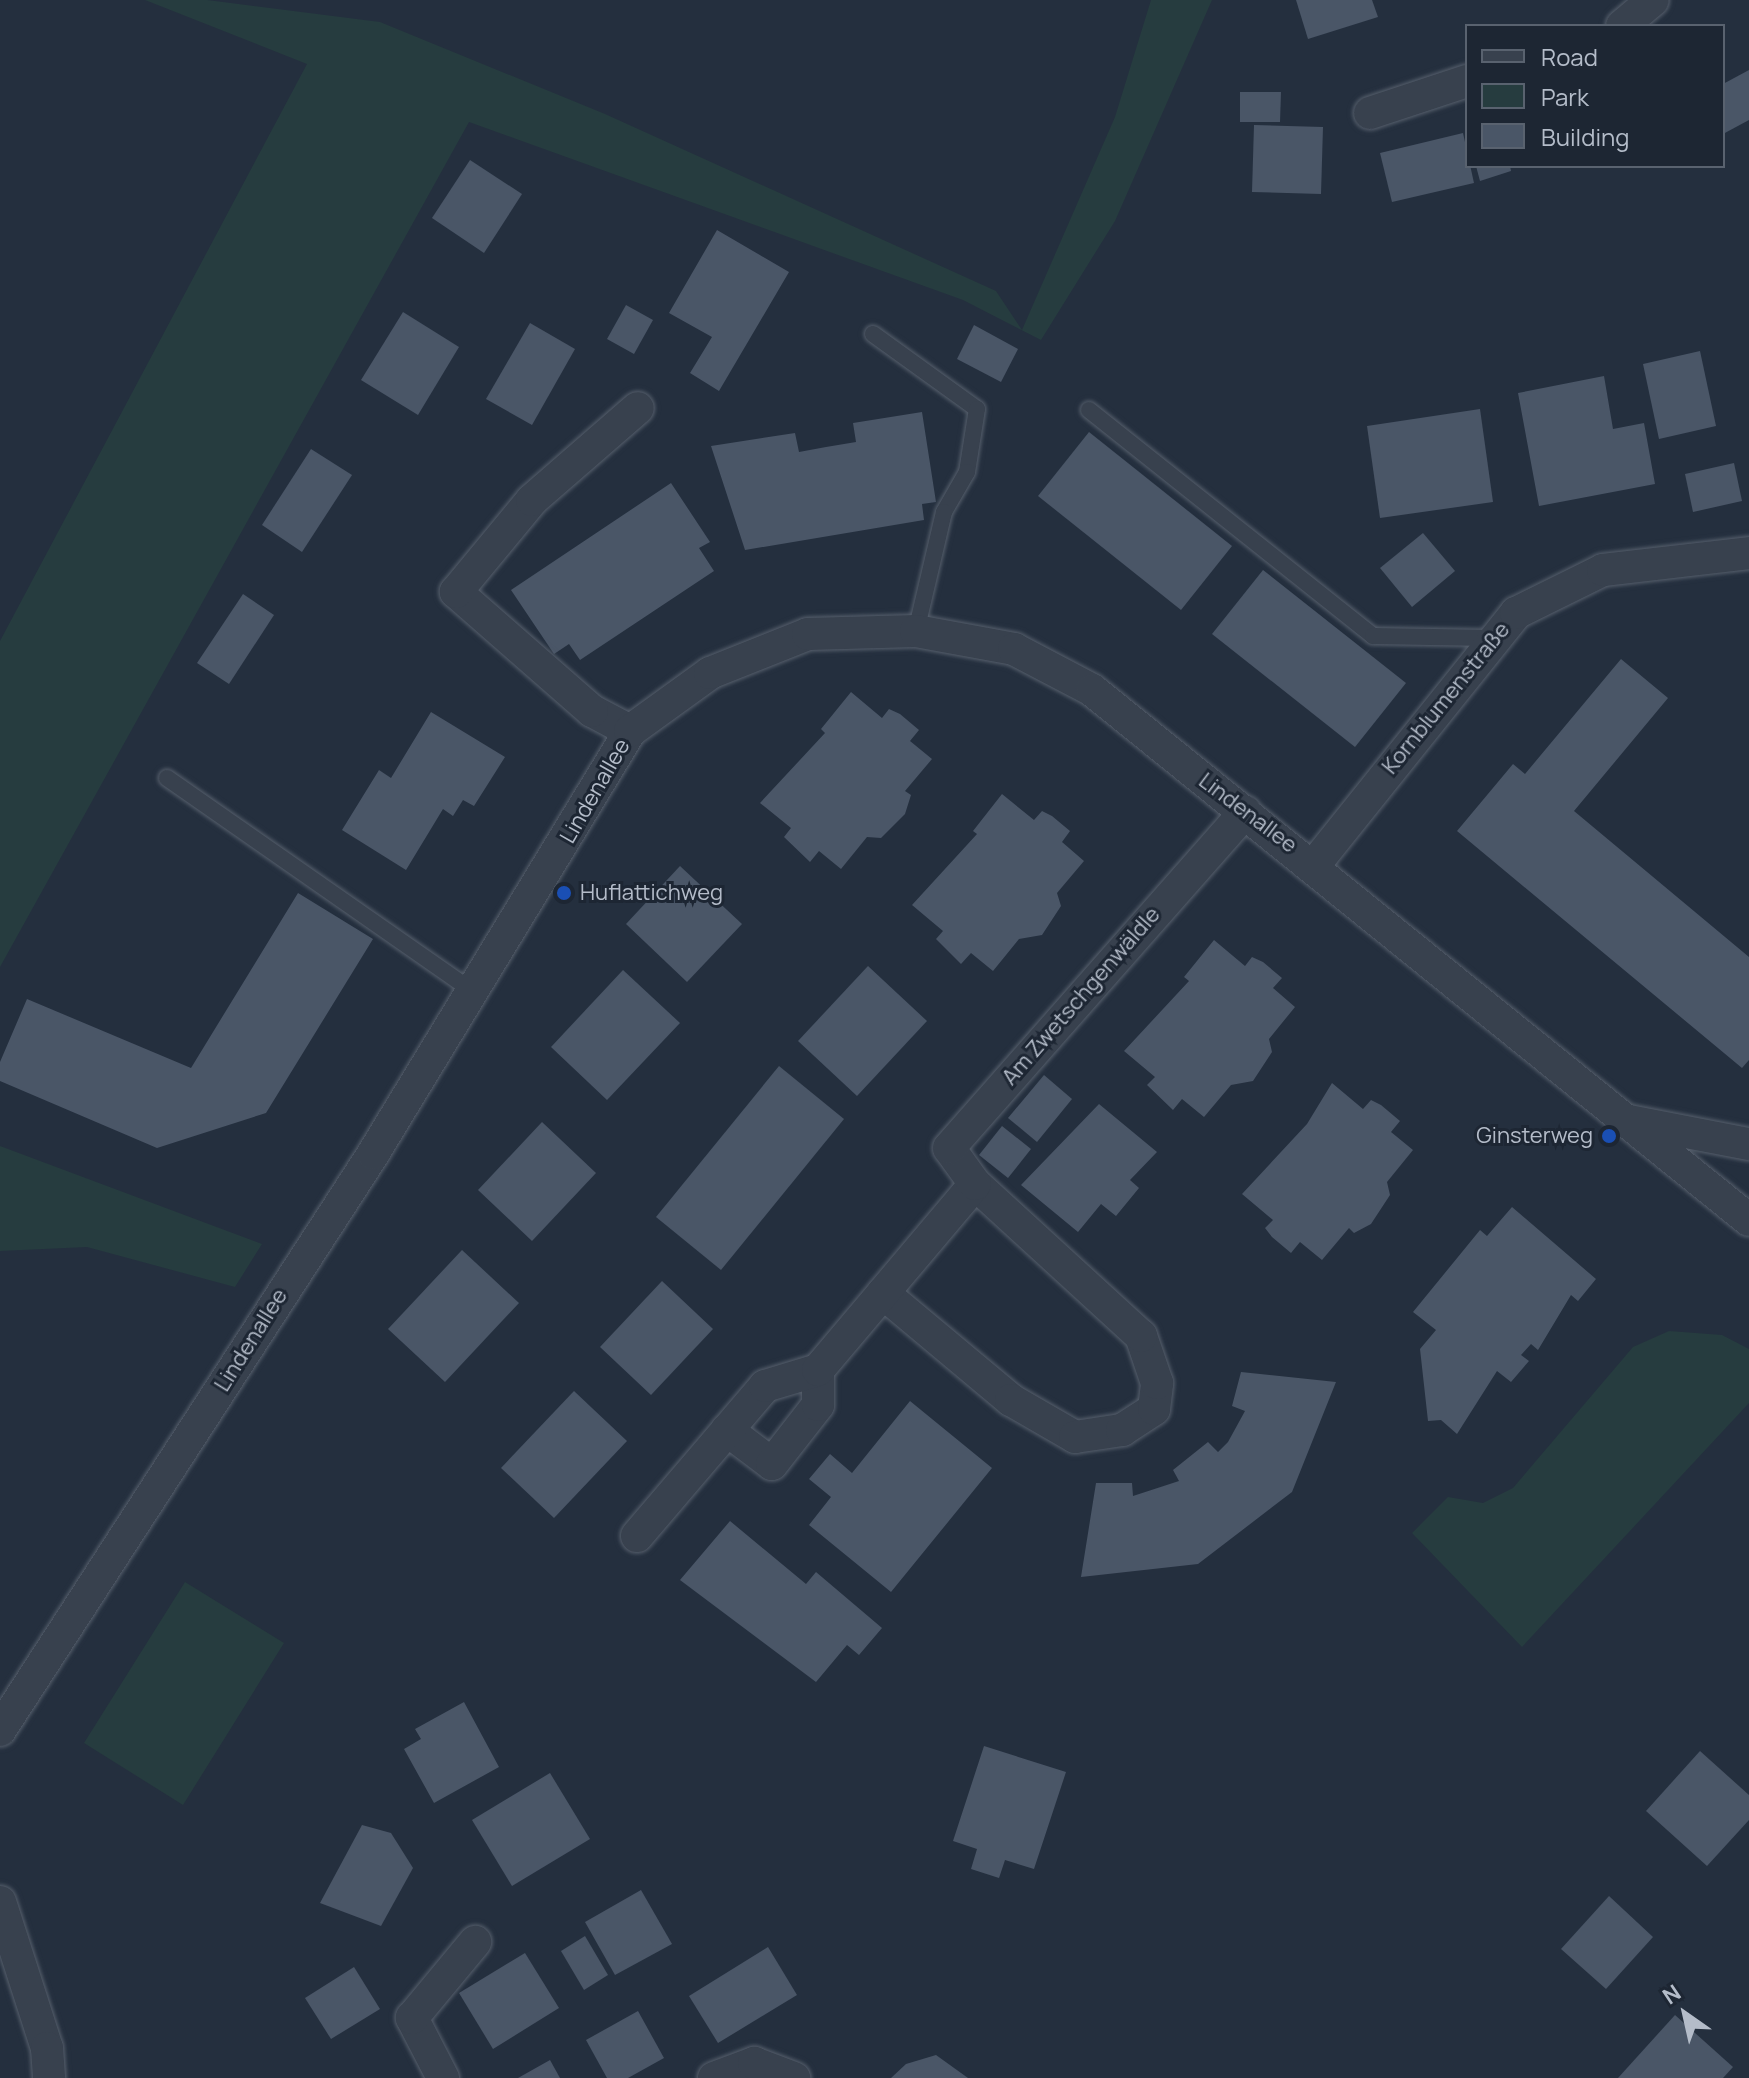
<!DOCTYPE html>
<meta charset="utf-8">
<style>
body{margin:0}
#map{position:relative;width:1749px;height:2078px;overflow:hidden;background:#242f3e;font-family:Manrope,sans-serif}
div>[style]{position:absolute}
.green>*{inset:0;background:#263c3f}
.building>*{inset:0;background:#4a5667}
.roads{filter:drop-shadow(0 0 2px #565f6c) drop-shadow(0 0 2px #565f6c)}
.lane>*{height:16px;margin:-8px;padding:0 8px;transform-origin:8px;border-radius:8px;background:#38414e}
.street>*{height:32px;margin:-16px;padding:0 16px;transform-origin:16px;border-radius:16px;background:#38414e}
.dots>*{width:22px;height:22px;translate:-50% -50%;box-sizing:border-box;border:4px solid #1d2633;border-radius:50%}
span{translate:-50% -50%;white-space:nowrap;text-align:center;line-height:1.15;-webkit-text-stroke:6px #1d2633;paint-order:stroke}
.street-label{font-size:22px;color:#b4bcc9}
.poi-label{font-size:22px;color:#b4bcc9}
.left{translate:0 -50%;text-align:left}
.right{translate:-100% -50%;text-align:right}
.legend{position:absolute;left:1465px;top:24px;width:260px;height:144px;box-sizing:border-box;background:#1d2633;border:2px solid #59626f;margin:0;padding:10px 14px;list-style:none;font-size:24px;color:#b4bcc9}
.legend li{display:flex;align-items:center;gap:16px;height:40px}
.legend b{width:40px;border:2px solid #59626f}
.north{position:absolute;left:1645px;top:1974px;width:80px;height:80px;-webkit-text-stroke:6px #1d2633;paint-order:stroke;rotate:326deg;font-size:22px;font-weight:700;line-height:32px;text-align:center;color:#b4bcc9}
.north::after{content:'';display:block;margin:auto;width:28px;height:36px;background:#b4bcc9;clip-path:polygon(50% 0,100% 100%,50% 72%,0 100%)}
</style>
<div id="map">
<div class="green">
<div style="clip-path:polygon(145px 0,207px 0,380px 22px,605px 114px,996px 291px,1022px 330px,1115px 117px,1151px 0,1212px 0,1115px 221px,1041px 340px,963px 300px,469px 122px,0 967px,0 641px,307px 64px)"></div>
<div style="clip-path:polygon(0 1146px,262px 1244px,235px 1287px,87px 1247px,0 1251px)"></div>
<div style="clip-path:polygon(1669px 1331px,1722px 1335px,1749px 1349px,1749px 1403px,1522px 1647px,1412px 1533px,1448px 1497px,1483px 1503px,1513px 1488px,1633px 1347px)"></div>
<div style="clip-path:polygon(185px 1582px,284px 1643px,183px 1805px,84px 1743px)"></div>
</div>
<div class="building">
<div style="clip-path:polygon(1296px 0,1372px 0,1378px 17px,1308px 39px)"></div>
<div style="clip-path:polygon(1749px 70px,1749px 120px,1723px 134px,1723px 84px)"></div>
<div style="clip-path:polygon(1240px 92px,1281px 92px,1280px 122px,1240px 122px)"></div>
<div style="clip-path:polygon(1254px 125px,1323px 127px,1321px 194px,1252px 192px)"></div>
<div style="clip-path:polygon(1463px 133px,1474px 183px,1392px 202px,1380px 153px)"></div>
<div style="clip-path:polygon(470px 160px,522px 194px,484px 253px,432px 218px)"></div>
<div style="clip-path:polygon(1476px 166px,1510px 166px,1511px 171px,1480px 181px)"></div>
<div style="clip-path:polygon(717px 230px,789px 272px,719px 391px,690px 373px,712px 337px,669px 313px)"></div>
<div style="clip-path:polygon(626px 305px,653px 320px,634px 354px,607px 339px)"></div>
<div style="clip-path:polygon(403px 312px,459px 347px,418px 415px,361px 380px)"></div>
<div style="clip-path:polygon(530px 323px,575px 349px,532px 425px,486px 399px)"></div>
<div style="clip-path:polygon(974px 325px,1018px 349px,1001px 382px,957px 359px)"></div>
<div style="clip-path:polygon(1700px 351px,1716px 426px,1659px 439px,1643px 364px)"></div>
<div style="clip-path:polygon(1604px 376px,1613px 429px,1644px 423px,1655px 484px,1539px 506px,1518px 393px)"></div>
<div style="clip-path:polygon(1480px 409px,1493px 502px,1380px 518px,1367px 426px)"></div>
<div style="clip-path:polygon(922px 412px,936px 502px,922px 504px,924px 520px,745px 550px,711px 446px,795px 433px,799px 452px,826px 447px,856px 442px,853px 423px)"></div>
<div style="clip-path:polygon(1089px 432px,1232px 546px,1181px 610px,1038px 496px)"></div>
<div style="clip-path:polygon(311px 449px,352px 475px,302px 552px,262px 525px)"></div>
<div style="clip-path:polygon(1734px 463px,1742px 501px,1693px 512px,1685px 474px)"></div>
<div style="clip-path:polygon(671px 483px,710px 542px,699px 548px,714px 571px,580px 660px,569px 644px,554px 654px,511px 590px)"></div>
<div style="clip-path:polygon(1423px 533px,1455px 571px,1412px 607px,1380px 568px)"></div>
<div style="clip-path:polygon(1263px 570px,1406px 683px,1355px 747px,1212px 634px)"></div>
<div style="clip-path:polygon(243px 594px,274px 615px,229px 684px,197px 663px)"></div>
<div style="clip-path:polygon(1621px 659px,1668px 698px,1574px 811px,1749px 957px,1749px 1060px,1742px 1068px,1457px 831px,1513px 764px,1525px 774px)"></div>
<div style="clip-path:polygon(851px 692px,882px 718px,889px 709px,900px 714px,919px 730px,910px 741px,932px 759px,905px 791px,911px 795px,905px 814px,881px 838px,867px 837px,841px 869px,819px 851px,810px 862px,784px 837px,791px 828px,760px 803px,825px 733px,821px 729px)"></div>
<div style="clip-path:polygon(431px 712px,505px 757px,474px 806px,463px 800px,453px 816px,443px 809px,406px 870px,342px 830px,379px 770px,391px 778px)"></div>
<div style="clip-path:polygon(1002px 794px,1034px 820px,1042px 811px,1052px 816px,1070px 831px,1062px 842px,1084px 861px,1057px 893px,1061px 906px,1042px 935px,1019px 939px,993px 971px,971px 953px,961px 964px,936px 939px,943px 931px,912px 905px,977px 834px,973px 831px)"></div>
<div style="clip-path:polygon(680px 866px,742px 924px,687px 982px,626px 924px)"></div>
<div style="clip-path:polygon(298px 893px,373px 939px,266px 1113px,157px 1148px,0 1081px,0 1062px,27px 999px,191px 1068px)"></div>
<div style="clip-path:polygon(1214px 940px,1245px 966px,1252px 957px,1263px 962px,1282px 978px,1273px 988px,1295px 1007px,1269px 1039px,1272px 1052px,1253px 1081px,1231px 1085px,1204px 1117px,1182px 1099px,1173px 1110px,1147px 1085px,1155px 1077px,1124px 1051px,1189px 981px,1184px 977px)"></div>
<div style="clip-path:polygon(868px 966px,927px 1021px,857px 1096px,798px 1041px)"></div>
<div style="clip-path:polygon(623px 970px,680px 1023px,607px 1100px,551px 1047px)"></div>
<div style="clip-path:polygon(779px 1066px,844px 1119px,721px 1270px,656px 1217px)"></div>
<div style="clip-path:polygon(1044px 1075px,1072px 1099px,1037px 1142px,1008px 1118px)"></div>
<div style="clip-path:polygon(1332px 1083px,1363px 1109px,1371px 1100px,1381px 1105px,1400px 1121px,1391px 1132px,1413px 1150px,1387px 1182px,1390px 1195px,1371px 1224px,1354px 1233px,1349px 1228px,1322px 1260px,1300px 1242px,1291px 1253px,1272px 1237px,1265px 1228px,1273px 1220px,1242px 1194px,1307px 1124px)"></div>
<div style="clip-path:polygon(1099px 1104px,1157px 1152px,1130px 1180px,1139px 1188px,1116px 1216px,1101px 1204px,1078px 1232px,1021px 1185px)"></div>
<div style="clip-path:polygon(542px 1122px,596px 1173px,532px 1241px,478px 1190px)"></div>
<div style="clip-path:polygon(1002px 1126px,1031px 1149px,1008px 1178px,979px 1155px)"></div>
<div style="clip-path:polygon(1512px 1207px,1596px 1279px,1578px 1301px,1571px 1295px,1538px 1350px,1531px 1344px,1521px 1355px,1529px 1361px,1511px 1382px,1497px 1371px,1457px 1434px,1441px 1420px,1428px 1421px,1420px 1349px,1436px 1330px,1413px 1312px,1480px 1230px,1487px 1236px)"></div>
<div style="clip-path:polygon(462px 1250px,519px 1303px,445px 1382px,388px 1329px)"></div>
<div style="clip-path:polygon(662px 1281px,713px 1329px,651px 1395px,600px 1347px)"></div>
<div style="clip-path:polygon(1241px 1372px,1336px 1382px,1292px 1492px,1198px 1564px,1081px 1577px,1096px 1483px,1132px 1483px,1133px 1496px,1179px 1481px,1173px 1470px,1208px 1442px,1218px 1452px,1228px 1442px,1245px 1411px,1232px 1406px)"></div>
<div style="clip-path:polygon(574px 1391px,627px 1441px,554px 1518px,501px 1468px)"></div>
<div style="clip-path:polygon(910px 1401px,992px 1468px,891px 1592px,809px 1525px,831px 1497px,809px 1479px,830px 1454px,852px 1473px)"></div>
<div style="clip-path:polygon(730px 1521px,806px 1584px,816px 1572px,882px 1628px,859px 1655px,847px 1645px,816px 1682px,680px 1580px)"></div>
<div style="clip-path:polygon(464px 1702px,499px 1767px,434px 1803px,404px 1749px,421px 1739px,415px 1729px)"></div>
<div style="clip-path:polygon(984px 1746px,1066px 1772px,1034px 1869px,1005px 1860px,999px 1878px,971px 1869px,977px 1849px,953px 1841px)"></div>
<div style="clip-path:polygon(1700px 1751px,1749px 1795px,1749px 1820px,1707px 1866px,1646px 1811px)"></div>
<div style="clip-path:polygon(550px 1773px,590px 1839px,512px 1886px,472px 1820px)"></div>
<div style="clip-path:polygon(362px 1825px,391px 1833px,413px 1868px,381px 1926px,320px 1903px)"></div>
<div style="clip-path:polygon(641px 1890px,672px 1944px,615px 1975px,585px 1922px)"></div>
<div style="clip-path:polygon(1609px 1896px,1653px 1937px,1606px 1989px,1561px 1949px)"></div>
<div style="clip-path:polygon(585px 1936px,608px 1975px,584px 1990px,561px 1951px)"></div>
<div style="clip-path:polygon(768px 1947px,797px 1995px,718px 2043px,689px 1996px)"></div>
<div style="clip-path:polygon(525px 1953px,559px 2008px,493px 2049px,459px 1993px)"></div>
<div style="clip-path:polygon(354px 1967px,380px 2009px,331px 2039px,305px 1998px)"></div>
<div style="clip-path:polygon(638px 2011px,664px 2058px,628px 2078px,607px 2078px,586px 2040px)"></div>
<div style="clip-path:polygon(1675px 2015px,1733px 2067px,1723px 2078px,1618px 2078px)"></div>
<div style="clip-path:polygon(936px 2055px,968px 2078px,891px 2078px,906px 2064px)"></div>
<div style="clip-path:polygon(550px 2060px,560px 2078px,518px 2078px)"></div>
</div>
<div class="roads">
<div class="lane">
<div style="left:873px;top:334px;width:128px;rotate:35.8deg"></div>
<div style="left:977px;top:409px;width:64px;rotate:99deg"></div>
<div style="left:967px;top:472px;width:46px;rotate:119.9deg"></div>
<div style="left:944px;top:512px;width:122px;rotate:103.2deg"></div>
<div style="left:1089px;top:410px;width:363px;rotate:38.5deg"></div>
<div style="left:1373px;top:636px;width:118px;rotate:1deg"></div>
<div style="left:167px;top:778px;width:374px;rotate:34.9deg"></div>
</div>
<div class="street">
<div style="left:1622px;top:26px;width:40px;rotate:-40deg"></div>
<div style="left:1370px;top:113px;width:102px;rotate:-18.3deg"></div>
<div style="left:630px;top:731px;width:43px;rotate:-152.2deg"></div>
<div style="left:592px;top:711px;width:181px;rotate:-138.8deg"></div>
<div style="left:456px;top:592px;width:119px;rotate:-50.4deg"></div>
<div style="left:532px;top:500px;width:140px;rotate:-41deg"></div>
<div style="left:1315px;top:864px;width:322px;rotate:-51.3deg"></div>
<div style="left:1516px;top:613px;width:97px;rotate:-26.3deg"></div>
<div style="left:1603px;top:570px;width:147px;rotate:-6.6deg"></div>
<div style="left:1629px;top:1121px;width:122px;rotate:10.9deg"></div>
<div style="left:883px;top:1293px;width:167px;rotate:39.9deg"></div>
<div style="left:1011px;top:1400px;width:74px;rotate:30deg"></div>
<div style="left:1075px;top:1437px;width:48px;rotate:-8.5deg"></div>
<div style="left:1122px;top:1430px;width:38px;rotate:-33deg"></div>
<div style="left:1154px;top:1409px;width:26px;rotate:-83deg"></div>
<div style="left:1157px;top:1383px;width:50px;rotate:-108.8deg"></div>
<div style="left:1141px;top:1336px;width:225px;rotate:-137.5deg"></div>
<div style="left:727px;top:1430px;width:56px;rotate:37.1deg"></div>
<div style="left:772px;top:1464px;width:75px;rotate:-52.1deg"></div>
<div style="left:818px;top:1405px;width:35px;rotate:-90deg"></div>
<div style="left:637px;top:1536px;width:197px;rotate:-49.5deg"></div>
<div style="left:765px;top:1386px;width:55px;rotate:-16.8deg"></div>
<div style="left:818px;top:1370px;width:243px;rotate:-49.8deg"></div>
<div style="left:975px;top:1184px;width:44px;rotate:-125.8deg"></div>
<div style="left:949px;top:1148px;width:448px;rotate:-48.6deg"></div>
<div style="left:0;top:1730px;width:686px;rotate:-57.07deg"></div>
<div style="left:373px;top:1154px;width:495px;rotate:-58.7deg"></div>
<div style="left:630px;top:731px;width:99px;rotate:-35.9deg"></div>
<div style="left:710px;top:673px;width:105px;rotate:-21.7deg"></div>
<div style="left:808px;top:634px;width:108px;rotate:-1.6deg"></div>
<div style="left:916px;top:631px;width:100px;rotate:10.4deg"></div>
<div style="left:1014px;top:649px;width:88px;rotate:27.7deg"></div>
<div style="left:1092px;top:690px;width:844px;rotate:38.89deg"></div>
<div style="left:0;top:1902px;width:153px;rotate:72.2deg"></div>
<div style="left:47px;top:2048px;width:30px;rotate:86deg"></div>
<div style="left:443px;top:2078px;width:68px;rotate:-117.3deg"></div>
<div style="left:412px;top:2018px;width:99px;rotate:-50.3deg"></div>
<div style="left:714px;top:2078px;width:43px;rotate:-20.6deg"></div>
<div style="left:754px;top:2063px;width:43px;rotate:20.6deg"></div>
</div>
</div>
<div class="dots">
<div style="left:564px;top:893px;background:#1a4fb4"></div>
<div style="left:1609px;top:1136px;background:#1a4fb4"></div>
</div>
<div class="street-label">
<span style="left:1446px;top:698px;rotate:-51deg">Kornblumenstraße</span>
<span style="left:595px;top:791px;rotate:-60deg">Lindenallee</span>
<span style="left:1248px;top:813px;rotate:37deg">Lindenallee</span>
<span style="left:1081px;top:996px;rotate:-49deg">Am Zwetschgenwäldle</span>
<span style="left:251px;top:1340px;rotate:-58deg">Lindenallee</span>
</div>
<div class="poi-label">
<span class="left" style="left:580px;top:893px">Huflattichweg</span>
<span class="right" style="left:1593px;top:1136px">Ginsterweg</span>
</div>
<ul class="legend">
<li><b style="height:10px;background:#38414e"></b>Road</li>
<li><b style="height:22px;background:#263c3f"></b>Park</li>
<li><b style="height:22px;background:#4a5667"></b>Building</li>
</ul>
<div class="north">N</div>
</div>
